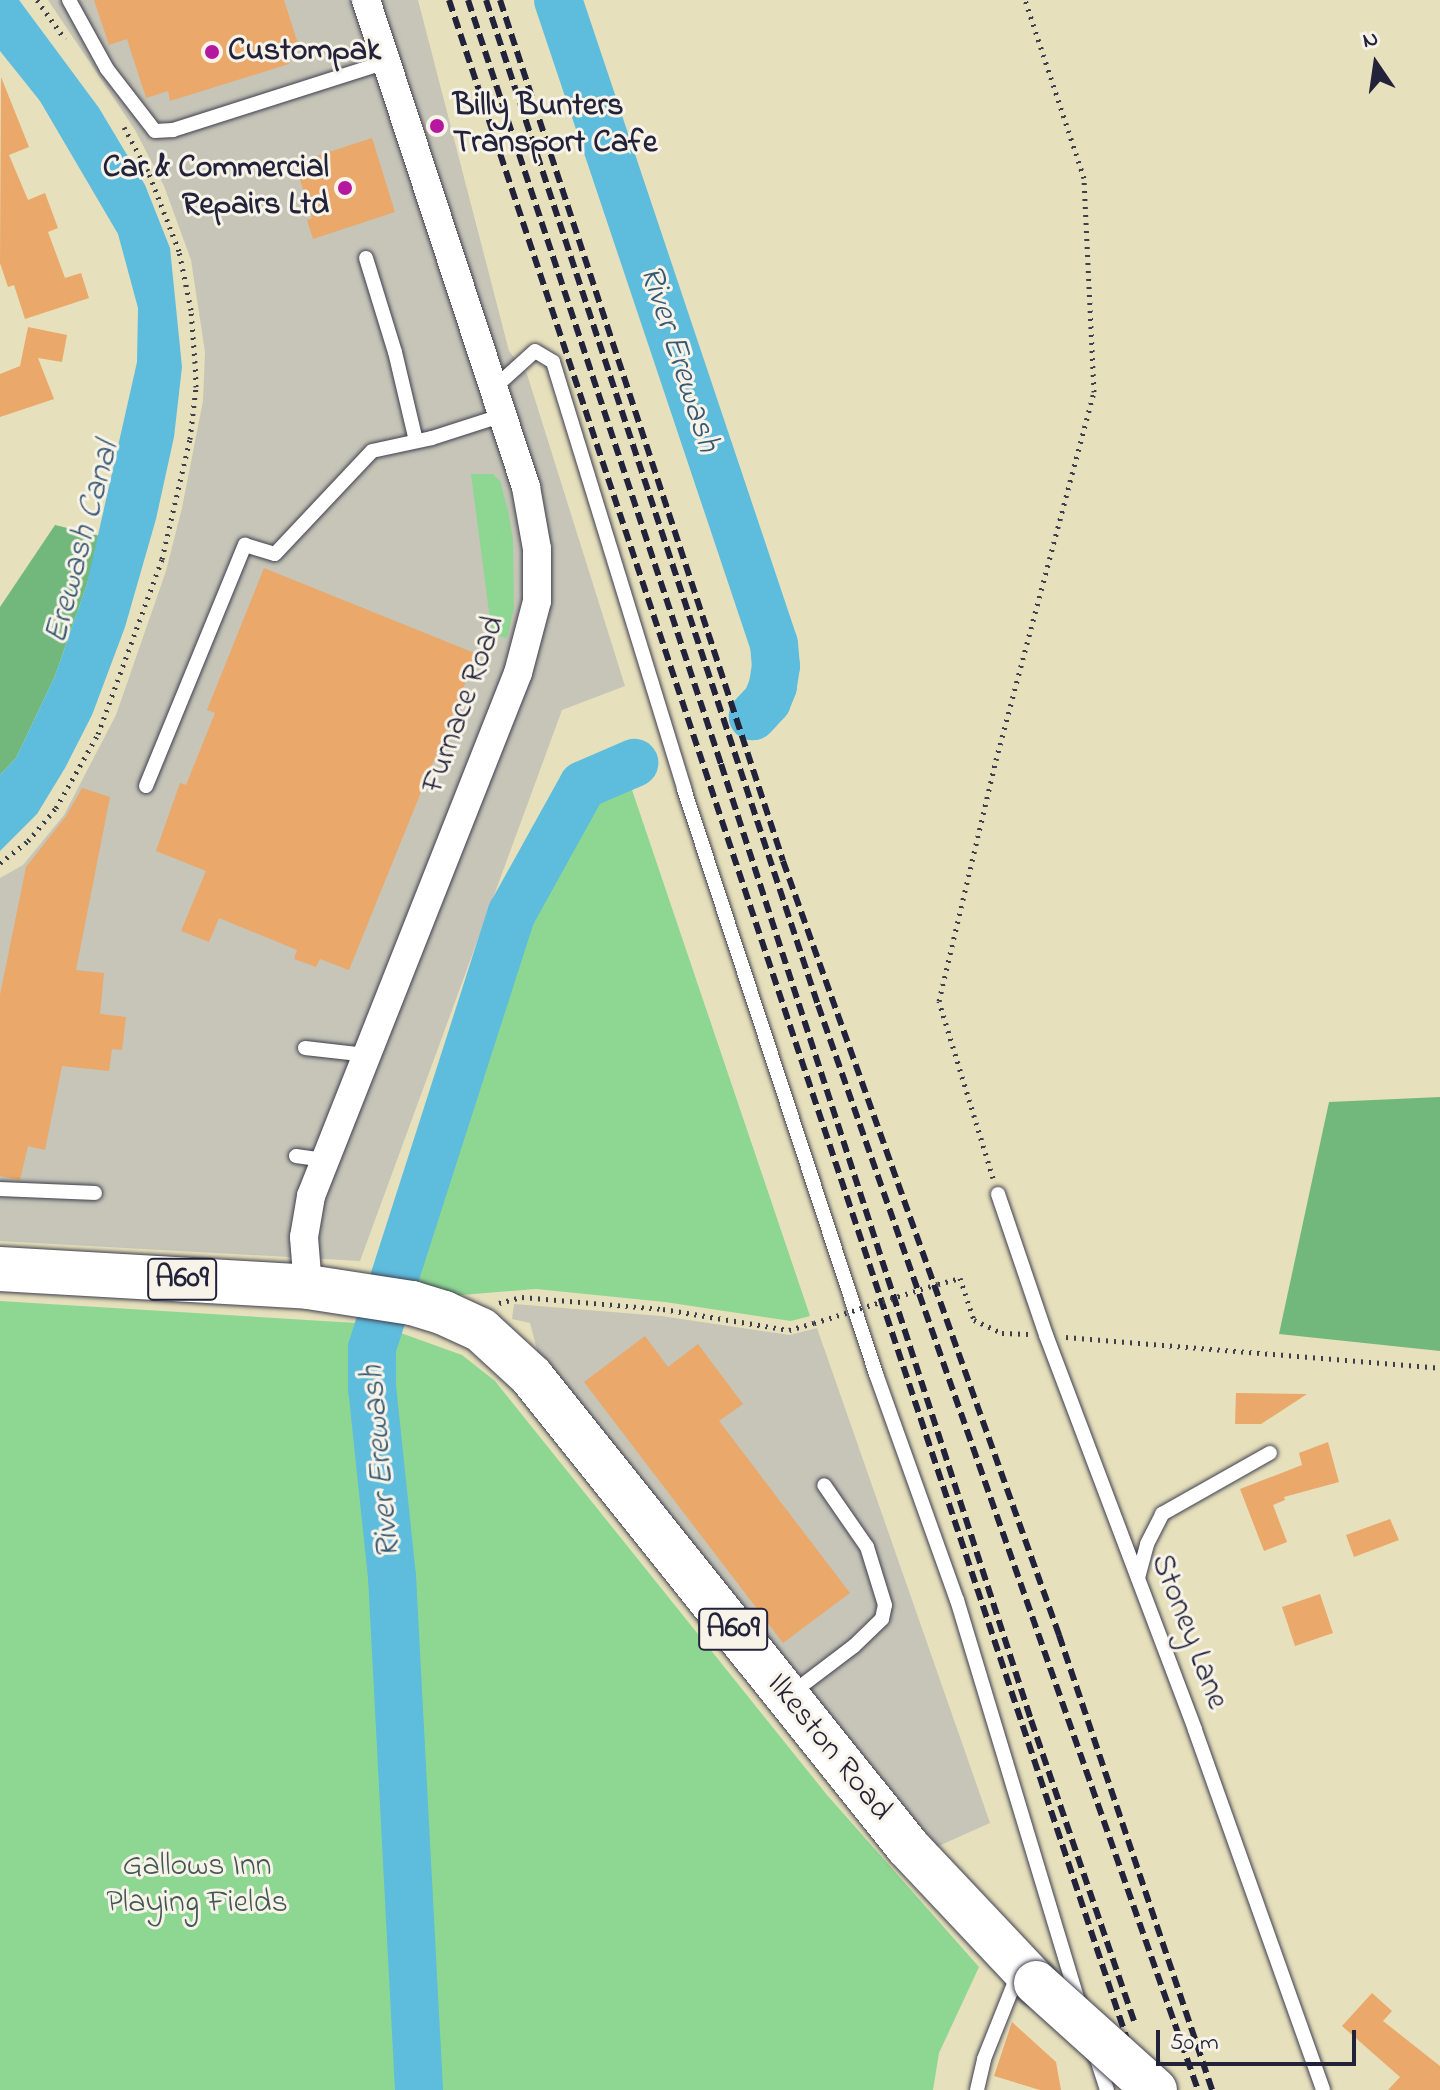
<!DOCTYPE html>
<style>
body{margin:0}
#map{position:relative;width:1440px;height:2090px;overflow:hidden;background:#e6e0bc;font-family:"Indie Flower",sans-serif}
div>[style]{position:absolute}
.industrial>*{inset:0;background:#c6c5b8}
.green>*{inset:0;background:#8dd793}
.forest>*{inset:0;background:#72b87d}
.water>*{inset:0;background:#5ebcdc}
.river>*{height:48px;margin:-24px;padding:0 24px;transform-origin:24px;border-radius:24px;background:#5ebcdc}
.building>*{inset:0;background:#eaa86b}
.path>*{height:5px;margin-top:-2.5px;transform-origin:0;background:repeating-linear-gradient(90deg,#3f3e4e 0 2px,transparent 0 8px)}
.roads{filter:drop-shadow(0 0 2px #3f3e4e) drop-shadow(0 0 2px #3f3e4e)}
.service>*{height:14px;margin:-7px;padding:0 7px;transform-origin:7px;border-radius:7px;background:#fff}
.minor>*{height:28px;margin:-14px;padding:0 14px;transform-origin:14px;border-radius:14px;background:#fff}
.primary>*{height:44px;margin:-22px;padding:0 22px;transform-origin:22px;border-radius:22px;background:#fff}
.rail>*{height:6px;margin-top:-3px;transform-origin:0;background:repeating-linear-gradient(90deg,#22223b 0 12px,transparent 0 18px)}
.path-bridge>*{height:5px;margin-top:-2.5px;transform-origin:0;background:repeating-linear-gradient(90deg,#3f3e4e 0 2px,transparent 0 8px)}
.bridges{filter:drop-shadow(0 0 2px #3f3e4e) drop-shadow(0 0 2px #3f3e4e)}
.primary-bridge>*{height:44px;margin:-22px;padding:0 22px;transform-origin:22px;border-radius:22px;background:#fff}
.dots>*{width:22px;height:22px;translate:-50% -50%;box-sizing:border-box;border:4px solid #f7f3e8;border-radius:50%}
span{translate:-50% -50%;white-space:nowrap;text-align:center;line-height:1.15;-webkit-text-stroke:6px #f7f3e8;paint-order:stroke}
.shield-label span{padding:2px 6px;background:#f7f3e8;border:2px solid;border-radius:6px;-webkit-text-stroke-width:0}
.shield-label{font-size:30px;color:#22223b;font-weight:700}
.poi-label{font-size:32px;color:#22223b;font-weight:700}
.left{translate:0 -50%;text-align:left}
.right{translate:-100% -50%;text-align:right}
.street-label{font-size:32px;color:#22223b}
.park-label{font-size:32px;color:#425855}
.water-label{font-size:34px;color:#375873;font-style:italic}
.north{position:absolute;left:1336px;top:24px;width:80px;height:80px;-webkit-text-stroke:6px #f7f3e8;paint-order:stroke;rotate:347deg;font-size:22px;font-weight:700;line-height:32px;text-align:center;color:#22223b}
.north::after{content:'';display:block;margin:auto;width:28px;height:36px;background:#22223b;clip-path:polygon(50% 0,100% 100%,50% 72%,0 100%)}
.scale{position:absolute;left:1156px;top:2030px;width:200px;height:36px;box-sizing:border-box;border:4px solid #22223b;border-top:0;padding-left:10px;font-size:24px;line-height:28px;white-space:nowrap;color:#22223b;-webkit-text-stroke:6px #f7f3e8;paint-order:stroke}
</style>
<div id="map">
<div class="industrial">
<div style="clip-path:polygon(48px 0,418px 0,509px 351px,527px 374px,625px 686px,562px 710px,360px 1261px,0 1241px,0 878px,23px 865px,64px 815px,116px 715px,166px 571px,182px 508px,203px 401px,205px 352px,191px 260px,164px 186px,135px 130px)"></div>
<div style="clip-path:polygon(514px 1304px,661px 1316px,790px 1335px,817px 1328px,990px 1823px,934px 1848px,540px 1361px,530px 1323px,512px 1319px)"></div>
</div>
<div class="green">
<div style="clip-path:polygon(471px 474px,493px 474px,500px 481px,508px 510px,513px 540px,514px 608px,507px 638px,492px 635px)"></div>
<div style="clip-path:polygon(629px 781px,810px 1316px,791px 1321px,665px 1302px,536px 1289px,449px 1296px,415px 1290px,484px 1047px,577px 808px,595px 793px)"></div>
<div style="clip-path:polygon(0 1301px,356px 1323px,350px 1379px,373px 1567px,406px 2090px,0 2090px)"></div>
<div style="clip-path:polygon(398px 1332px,462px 1355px,495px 1381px,827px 1795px,979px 1967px,939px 2053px,933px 2090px,434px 2090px,405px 1562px,389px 1394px,391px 1352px)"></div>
</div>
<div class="forest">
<div style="clip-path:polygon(55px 525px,100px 536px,87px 584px,55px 676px,16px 758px,0 775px,0 607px)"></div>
<div style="clip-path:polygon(1440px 1097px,1440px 1351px,1279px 1334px,1329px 1102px)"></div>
</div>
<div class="water">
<div style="clip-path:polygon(0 0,19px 0,99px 108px,145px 185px,170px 248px,182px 367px,174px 437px,156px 519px,125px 627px,92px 715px,65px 768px,37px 814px,0 851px,0 775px,16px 758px,55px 676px,87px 584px,137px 362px,138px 308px,118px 234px,40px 101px,0 51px)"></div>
</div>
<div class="river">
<div style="left:558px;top:0;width:679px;rotate:71.46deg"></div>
<div style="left:774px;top:644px;width:22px;rotate:85deg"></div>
<div style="left:776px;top:666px;width:20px;rotate:99deg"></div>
<div style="left:773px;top:686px;width:16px;rotate:112deg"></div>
<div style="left:767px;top:701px;width:21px;rotate:133deg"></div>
<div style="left:419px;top:2090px;width:514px;rotate:-93.01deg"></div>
<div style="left:392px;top:1577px;width:190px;rotate:-96deg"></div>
<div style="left:372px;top:1388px;width:40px;rotate:-90deg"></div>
<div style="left:372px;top:1348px;width:457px;rotate:-72.2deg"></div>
<div style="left:512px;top:913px;width:146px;rotate:-61deg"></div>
<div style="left:583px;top:785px;width:56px;rotate:-23.3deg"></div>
</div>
<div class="building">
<div style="clip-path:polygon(94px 0,284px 0,300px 50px,286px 55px,289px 64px,170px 101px,168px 91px,146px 98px,127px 39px,109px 45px)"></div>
<div style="clip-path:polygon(1px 77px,29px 147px,9px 155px,28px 200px,45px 193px,58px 228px,48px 232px,65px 278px,81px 273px,89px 298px,25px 319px,14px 285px,8px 287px,0 263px)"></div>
<div style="clip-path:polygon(372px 138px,395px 212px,313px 239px,307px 220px,312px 218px,295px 163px)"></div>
<div style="clip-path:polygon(28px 327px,67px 335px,62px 362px,38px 358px,54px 399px,0 417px,0 374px,20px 366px)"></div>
<div style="clip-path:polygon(264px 568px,477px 654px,349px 970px,320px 959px,316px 967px,294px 959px,297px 950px,219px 918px,209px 942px,181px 931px,206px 871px,156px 851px,180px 783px,186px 785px,215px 713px,207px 710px)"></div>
<div style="clip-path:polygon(82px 788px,110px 797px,76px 970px,104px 973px,100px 1014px,126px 1017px,122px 1050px,112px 1049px,109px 1071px,62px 1066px,45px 1150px,28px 1146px,20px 1180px,0 1176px,0 995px,26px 867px,66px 816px)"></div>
<div style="clip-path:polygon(645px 1336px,668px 1367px,698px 1344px,743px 1404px,719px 1421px,850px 1593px,783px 1643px,584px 1382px)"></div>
<div style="clip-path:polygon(1236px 1393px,1307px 1394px,1261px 1424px,1235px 1424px)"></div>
<div style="clip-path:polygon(1328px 1442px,1339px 1482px,1284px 1497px,1285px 1500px,1273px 1505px,1287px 1542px,1264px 1551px,1240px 1489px,1302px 1465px,1299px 1453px)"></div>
<div style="clip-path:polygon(1390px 1519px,1399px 1540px,1354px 1557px,1346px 1535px)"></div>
<div style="clip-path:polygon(1320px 1594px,1333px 1633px,1295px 1646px,1282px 1607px)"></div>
<div style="clip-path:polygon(1372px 1993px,1392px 2011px,1383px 2021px,1440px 2066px,1440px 2090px,1388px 2090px,1400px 2077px,1342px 2026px)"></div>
<div style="clip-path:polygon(1012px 2022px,1056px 2062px,1061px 2090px,1040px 2090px,994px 2076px)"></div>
</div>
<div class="path">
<div style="left:37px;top:0;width:48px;rotate:54.3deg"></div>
<div style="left:479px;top:638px;width:22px;rotate:5deg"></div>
<div style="left:0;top:863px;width:36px;rotate:-38deg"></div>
<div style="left:28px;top:841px;width:43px;rotate:-49.7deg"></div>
<div style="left:56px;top:808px;width:85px;rotate:-60.4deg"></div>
<div style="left:98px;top:734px;width:186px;rotate:-69.9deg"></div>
<div style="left:162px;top:559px;width:123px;rotate:-76.9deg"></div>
<div style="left:190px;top:439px;width:52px;rotate:-83.4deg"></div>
<div style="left:196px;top:387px;width:24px;rotate:-92deg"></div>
<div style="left:195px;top:363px;width:53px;rotate:-94.3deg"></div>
<div style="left:191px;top:310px;width:60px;rotate:-101.5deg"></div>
<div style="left:179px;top:251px;width:86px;rotate:-111.2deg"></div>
<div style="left:148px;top:171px;width:50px;rotate:-118.6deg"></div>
<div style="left:993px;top:1178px;width:185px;rotate:-107deg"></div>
<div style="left:939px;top:1001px;width:248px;rotate:-76.7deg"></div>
<div style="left:996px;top:760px;width:381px;rotate:-75.1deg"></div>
<div style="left:1094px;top:392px;width:214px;rotate:-92.7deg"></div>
<div style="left:1084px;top:178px;width:188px;rotate:-108.3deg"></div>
<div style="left:938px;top:1284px;width:23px;rotate:-15deg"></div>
<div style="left:960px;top:1278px;width:44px;rotate:71.6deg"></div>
<div style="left:974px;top:1320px;width:31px;rotate:25deg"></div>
<div style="left:1002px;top:1333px;width:26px;rotate:2deg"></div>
<div style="left:499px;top:1303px;width:24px;rotate:-15deg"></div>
<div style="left:522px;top:1297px;width:142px;rotate:4.9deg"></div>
<div style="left:663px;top:1309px;width:128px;rotate:9.5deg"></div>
<div style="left:789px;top:1330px;width:26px;rotate:-16deg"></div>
<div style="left:1066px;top:1337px;width:375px;rotate:4.7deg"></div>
</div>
<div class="roads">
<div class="service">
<div style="left:69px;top:0;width:79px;rotate:61.2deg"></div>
<div style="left:107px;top:69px;width:78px;rotate:52.3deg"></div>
<div style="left:155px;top:131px;width:18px;rotate:-3deg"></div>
<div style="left:173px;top:130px;width:224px;rotate:-17.7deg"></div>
<div style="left:366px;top:258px;width:98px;rotate:72.9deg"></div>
<div style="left:395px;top:352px;width:91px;rotate:76.7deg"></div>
<div style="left:494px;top:388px;width:55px;rotate:-42.1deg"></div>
<div style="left:535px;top:351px;width:21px;rotate:31deg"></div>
<div style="left:553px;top:362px;width:447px;rotate:72.9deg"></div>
<div style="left:684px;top:789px;width:616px;rotate:71.83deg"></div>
<div style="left:876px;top:1374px;width:240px;rotate:70.3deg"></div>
<div style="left:957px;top:1600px;width:420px;rotate:73.2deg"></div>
<div style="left:146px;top:786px;width:261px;rotate:-67.7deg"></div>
<div style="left:245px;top:545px;width:31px;rotate:17deg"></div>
<div style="left:275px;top:554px;width:141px;rotate:-46.7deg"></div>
<div style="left:372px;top:451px;width:61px;rotate:-12.2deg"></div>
<div style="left:432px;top:438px;width:75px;rotate:-17.9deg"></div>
<div style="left:305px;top:1048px;width:61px;rotate:6.5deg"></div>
<div style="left:296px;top:1156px;width:30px;rotate:8deg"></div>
<div style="left:0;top:1189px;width:95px;rotate:2.4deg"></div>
<div style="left:998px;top:1194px;width:149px;rotate:71.2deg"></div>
<div style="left:1046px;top:1335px;width:422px;rotate:69.3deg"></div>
<div style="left:1195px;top:1730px;width:382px;rotate:70.4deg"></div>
<div style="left:1138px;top:1578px;width:35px;rotate:-75deg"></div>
<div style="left:1147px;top:1544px;width:34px;rotate:-63deg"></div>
<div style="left:1162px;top:1514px;width:124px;rotate:-29.5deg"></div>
<div style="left:792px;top:1693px;width:78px;rotate:-37.2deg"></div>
<div style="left:854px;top:1646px;width:39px;rotate:-44deg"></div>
<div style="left:882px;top:1619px;width:14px;rotate:-78deg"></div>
<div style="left:885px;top:1605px;width:61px;rotate:-107.2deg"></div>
<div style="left:867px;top:1547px;width:75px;rotate:-124.7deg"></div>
<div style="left:1095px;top:2053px;width:39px;rotate:72deg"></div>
<div style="left:977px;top:2090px;width:32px;rotate:-77deg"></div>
<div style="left:984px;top:2059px;width:92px;rotate:-68.2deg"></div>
</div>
<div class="minor">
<div style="left:308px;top:1287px;width:50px;rotate:-94.6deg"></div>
<div style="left:304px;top:1237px;width:42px;rotate:-80.3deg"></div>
<div style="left:311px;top:1196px;width:562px;rotate:-68.41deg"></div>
<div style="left:518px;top:673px;width:74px;rotate:-75.2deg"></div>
<div style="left:537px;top:601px;width:52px;rotate:-90deg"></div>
<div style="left:537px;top:549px;width:63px;rotate:-100.1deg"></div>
<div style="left:526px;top:487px;width:513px;rotate:-108.19deg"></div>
</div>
<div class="primary">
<div style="left:0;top:1269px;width:309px;rotate:3.3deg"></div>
<div style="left:308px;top:1287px;width:105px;rotate:8.7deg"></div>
<div style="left:412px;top:1303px;width:34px;rotate:17deg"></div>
<div style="left:444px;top:1313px;width:41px;rotate:24.7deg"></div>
<div style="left:481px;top:1330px;width:68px;rotate:42.6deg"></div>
<div style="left:531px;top:1376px;width:603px;rotate:51.33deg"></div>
<div style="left:908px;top:1847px;width:187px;rotate:46.7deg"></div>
</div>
</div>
<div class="rail">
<div style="left:449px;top:0;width:2203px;rotate:71.61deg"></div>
<div style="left:468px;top:0;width:805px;rotate:71.68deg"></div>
<div style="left:721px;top:764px;width:1005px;rotate:72.03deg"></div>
<div style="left:1031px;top:1720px;width:318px;rotate:71.1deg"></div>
<div style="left:486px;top:0;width:1058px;rotate:71.72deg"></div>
<div style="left:818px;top:1005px;width:1150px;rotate:70.7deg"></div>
<div style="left:500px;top:0;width:906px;rotate:71.8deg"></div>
<div style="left:783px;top:861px;width:822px;rotate:70.37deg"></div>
<div style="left:1059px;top:1635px;width:480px;rotate:71.4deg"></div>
</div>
<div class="path-bridge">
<div style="left:814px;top:1323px;width:130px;rotate:-17.5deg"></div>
</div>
<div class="bridges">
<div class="primary-bridge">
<div style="left:1036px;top:1983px;width:160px;rotate:42deg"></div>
</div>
</div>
<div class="dots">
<div style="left:212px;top:52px;background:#b5179e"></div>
<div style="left:437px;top:126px;background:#b5179e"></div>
<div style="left:345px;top:188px;background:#b5179e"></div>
</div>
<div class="shield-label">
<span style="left:182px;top:1279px">A609</span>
<span style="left:733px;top:1629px">A609</span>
</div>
<div class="poi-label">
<span class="left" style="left:228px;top:52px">Custompak</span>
<span class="left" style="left:453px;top:126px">Billy Bunters<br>Transport Cafe</span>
<span class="right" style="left:329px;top:188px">Car &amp; Commercial<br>Repairs Ltd</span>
</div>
<div class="street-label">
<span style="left:465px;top:705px;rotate:-70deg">Furnace Road</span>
<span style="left:1188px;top:1632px;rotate:69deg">Stoney Lane</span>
<span style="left:828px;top:1748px;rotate:51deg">Ilkeston Road</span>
</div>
<div class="park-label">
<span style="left:197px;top:1886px">Gallows Inn<br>Playing Fields</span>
</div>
<div class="water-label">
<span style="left:678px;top:359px;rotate:72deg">River Erewash</span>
<span style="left:83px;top:543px;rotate:-75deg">Erewash Canal</span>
<span style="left:382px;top:1462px;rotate:-95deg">River Erewash</span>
</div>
<div class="north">N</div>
<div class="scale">50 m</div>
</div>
